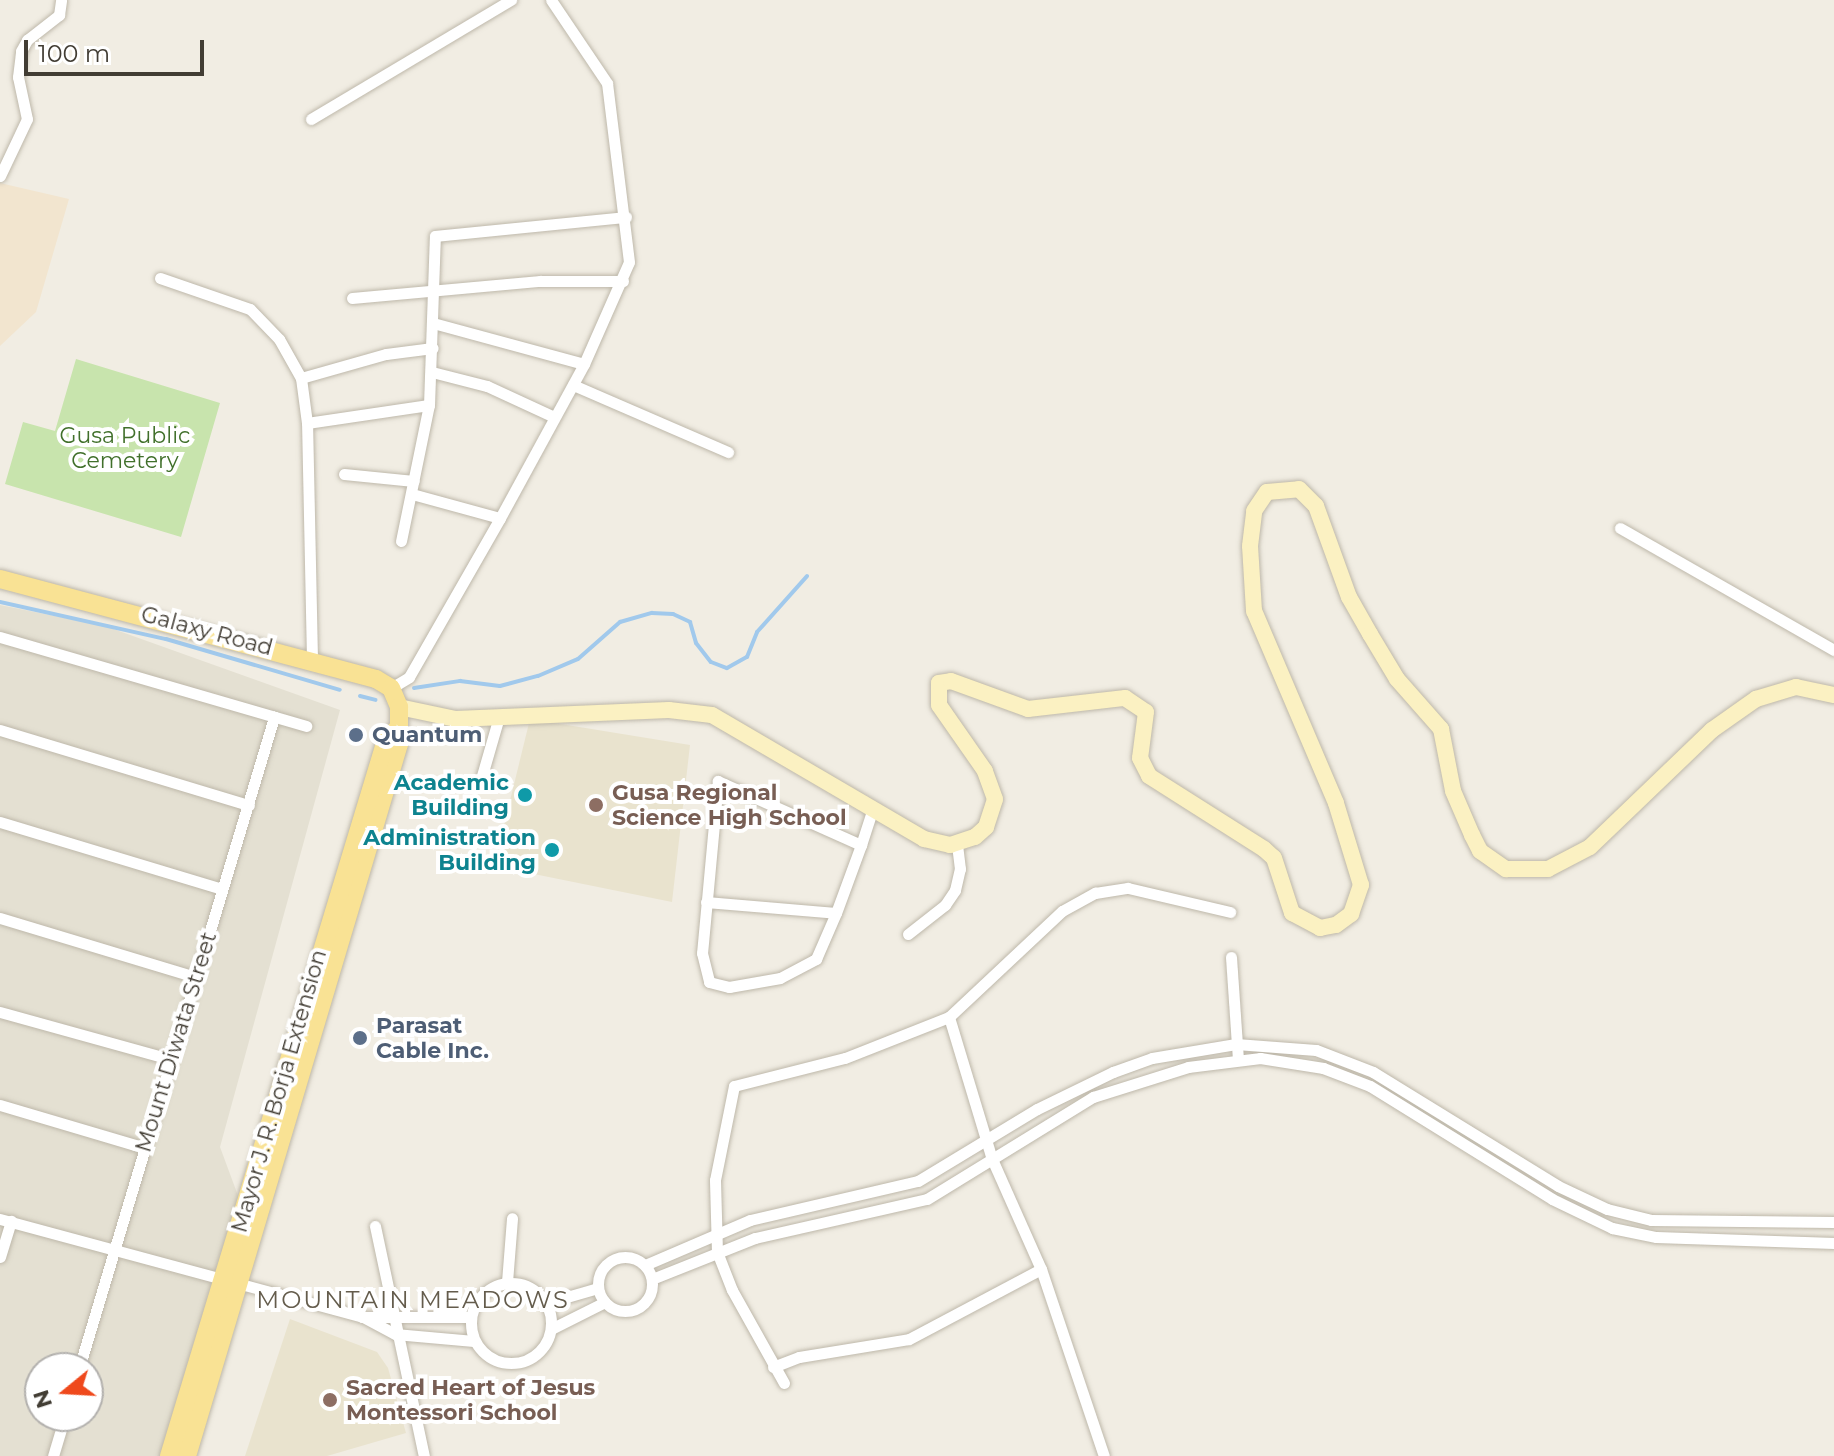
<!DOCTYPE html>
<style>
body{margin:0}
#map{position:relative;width:1834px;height:1456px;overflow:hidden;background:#f1ede3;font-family:Montserrat,sans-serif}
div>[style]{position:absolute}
.residential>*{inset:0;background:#e4e0d2}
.commercial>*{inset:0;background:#f2e5cf}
.education>*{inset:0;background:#e9e3ce}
.green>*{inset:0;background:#c8e4ad}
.stream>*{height:4px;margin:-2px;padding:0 2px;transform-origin:2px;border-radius:2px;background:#a1c9ec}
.roads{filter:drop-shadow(0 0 2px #beb8aa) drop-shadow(0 0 2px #beb8aa)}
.minor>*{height:11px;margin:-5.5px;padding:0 5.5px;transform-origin:5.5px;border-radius:5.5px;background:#fff}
.minor>.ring{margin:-5.5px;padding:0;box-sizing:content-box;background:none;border:11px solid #fff;border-radius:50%}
.secondary>*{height:16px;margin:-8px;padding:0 8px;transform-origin:8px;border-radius:8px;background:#fbf1c2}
.primary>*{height:18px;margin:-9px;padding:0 9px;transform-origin:9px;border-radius:9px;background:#f9e294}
.dots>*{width:22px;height:22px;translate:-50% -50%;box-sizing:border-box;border:4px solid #fff;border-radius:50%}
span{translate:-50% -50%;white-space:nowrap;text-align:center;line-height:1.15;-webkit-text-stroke:8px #fff;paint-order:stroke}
.park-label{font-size:22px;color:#41702b}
.street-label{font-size:22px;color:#423d34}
.service-label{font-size:22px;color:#4e5e75;font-weight:700}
.left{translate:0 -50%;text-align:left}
.culture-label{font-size:22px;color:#0d838f;font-weight:700}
.right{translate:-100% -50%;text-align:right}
.education-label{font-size:22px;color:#785e54;font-weight:700}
.neighbourhood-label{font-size:24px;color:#645c4c;letter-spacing:2px}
.north{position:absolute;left:24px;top:1352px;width:80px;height:80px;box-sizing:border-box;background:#fff;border:2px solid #b3b1ae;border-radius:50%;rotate:252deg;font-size:22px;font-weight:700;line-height:32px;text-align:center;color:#423d34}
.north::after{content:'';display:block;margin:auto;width:28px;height:36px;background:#ef491c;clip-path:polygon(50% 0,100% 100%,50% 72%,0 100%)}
.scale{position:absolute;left:24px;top:40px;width:180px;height:36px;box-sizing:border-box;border:4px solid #423d34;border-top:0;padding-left:10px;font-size:24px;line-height:28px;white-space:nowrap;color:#423d34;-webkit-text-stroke:6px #fff;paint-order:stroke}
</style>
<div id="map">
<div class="residential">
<div style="clip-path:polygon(evenodd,0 605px,105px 626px,340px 710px,220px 1147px,240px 1201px,160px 1456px,0 1456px,0 605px,40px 1368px,88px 1368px,88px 1416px,40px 1416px,40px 1368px)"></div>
</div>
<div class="commercial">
<div style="clip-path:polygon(0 183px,69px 199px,36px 312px,0 346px)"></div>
</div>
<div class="education">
<div style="clip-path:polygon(530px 719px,690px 745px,672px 902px,494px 866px)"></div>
<div style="clip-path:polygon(290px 1319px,377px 1352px,388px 1368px,406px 1433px,327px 1456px,245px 1456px)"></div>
</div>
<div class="green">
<div style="clip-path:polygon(76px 359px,220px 403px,181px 537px,5px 484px,23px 422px,55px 431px)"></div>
</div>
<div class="stream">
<div style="left:0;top:602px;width:170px;rotate:12.6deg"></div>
<div style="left:166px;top:639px;width:181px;rotate:16.3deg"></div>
<div style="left:414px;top:688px;width:47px;rotate:-8.7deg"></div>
<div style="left:460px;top:681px;width:40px;rotate:7.1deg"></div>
<div style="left:500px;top:686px;width:39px;rotate:-15deg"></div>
<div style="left:538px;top:676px;width:43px;rotate:-23deg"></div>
<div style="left:578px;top:659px;width:56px;rotate:-41.4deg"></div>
<div style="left:620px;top:622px;width:33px;rotate:-16deg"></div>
<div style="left:652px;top:613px;width:21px;rotate:3deg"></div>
<div style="left:673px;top:614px;width:19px;rotate:25deg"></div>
<div style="left:690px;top:622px;width:22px;rotate:74deg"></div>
<div style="left:696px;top:643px;width:24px;rotate:52deg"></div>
<div style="left:711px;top:662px;width:17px;rotate:21deg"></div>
<div style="left:727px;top:668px;width:23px;rotate:-29deg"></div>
<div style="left:747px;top:657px;width:27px;rotate:-68deg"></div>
<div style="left:757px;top:632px;width:75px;rotate:-48.2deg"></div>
<div style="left:360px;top:696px;width:16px;rotate:14deg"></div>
</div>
<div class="roads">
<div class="minor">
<div style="left:311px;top:119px;width:233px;rotate:-30.8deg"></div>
<div style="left:0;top:176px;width:63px;rotate:-64.7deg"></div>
<div style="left:27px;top:119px;width:43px;rotate:-102.1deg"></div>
<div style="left:18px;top:77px;width:26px;rotate:-83deg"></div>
<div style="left:21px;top:51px;width:13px;rotate:-61deg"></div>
<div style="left:27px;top:40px;width:41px;rotate:-38deg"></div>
<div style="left:59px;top:15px;width:15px;rotate:-82deg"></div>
<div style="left:160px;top:278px;width:95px;rotate:19deg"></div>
<div style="left:250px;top:309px;width:42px;rotate:46deg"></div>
<div style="left:279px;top:339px;width:45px;rotate:60.6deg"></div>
<div style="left:352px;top:298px;width:189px;rotate:-5.2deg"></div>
<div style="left:540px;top:281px;width:83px"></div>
<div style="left:433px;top:323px;width:156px;rotate:15.2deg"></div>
<div style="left:432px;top:372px;width:57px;rotate:14.3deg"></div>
<div style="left:487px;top:386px;width:74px;rotate:24.8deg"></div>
<div style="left:573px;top:385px;width:169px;rotate:23.4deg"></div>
<div style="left:307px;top:423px;width:123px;rotate:-8.4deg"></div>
<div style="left:344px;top:474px;width:70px;rotate:5.7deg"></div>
<div style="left:412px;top:494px;width:91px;rotate:15.3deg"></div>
<div style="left:1620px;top:528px;width:246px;rotate:29.7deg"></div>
<div style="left:401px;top:541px;width:139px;rotate:-78.4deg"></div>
<div style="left:429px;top:405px;width:169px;rotate:-88deg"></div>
<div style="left:435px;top:236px;width:192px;rotate:-5.7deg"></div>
<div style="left:0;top:637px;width:319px;rotate:16.2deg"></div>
<div style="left:312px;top:659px;width:236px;rotate:-91.2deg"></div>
<div style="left:307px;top:423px;width:45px;rotate:-97.6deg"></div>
<div style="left:301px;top:378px;width:88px;rotate:-15.8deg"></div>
<div style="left:386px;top:354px;width:47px;rotate:-7.3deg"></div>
<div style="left:391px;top:688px;width:21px;rotate:-31deg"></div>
<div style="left:409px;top:677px;width:183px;rotate:-60.2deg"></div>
<div style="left:500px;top:518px;width:175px;rotate:-61.4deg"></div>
<div style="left:584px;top:364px;width:111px;rotate:-66.2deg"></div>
<div style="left:629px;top:262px;width:180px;rotate:-97deg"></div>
<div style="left:607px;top:83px;width:100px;rotate:-124deg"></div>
<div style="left:0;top:730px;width:260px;rotate:16.8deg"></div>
<div style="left:481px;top:779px;width:61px;rotate:-73.9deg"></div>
<div style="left:0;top:822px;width:232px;rotate:16.8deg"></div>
<div style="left:861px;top:845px;width:157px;rotate:-155.9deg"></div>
<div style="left:718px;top:781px;width:173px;rotate:95.3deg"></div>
<div style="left:702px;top:953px;width:30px;rotate:76deg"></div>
<div style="left:709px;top:982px;width:21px;rotate:14deg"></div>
<div style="left:729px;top:987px;width:52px;rotate:-10deg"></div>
<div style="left:780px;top:978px;width:41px;rotate:-27.8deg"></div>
<div style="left:816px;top:959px;width:50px;rotate:-66.5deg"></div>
<div style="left:836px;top:913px;width:72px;rotate:-69.8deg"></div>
<div style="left:861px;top:845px;width:38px;rotate:-72deg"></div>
<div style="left:706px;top:902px;width:130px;rotate:4.8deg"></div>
<div style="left:0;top:918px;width:205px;rotate:16.8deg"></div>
<div style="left:908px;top:934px;width:47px;rotate:-38.1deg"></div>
<div style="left:945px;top:905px;width:18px;rotate:-56deg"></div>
<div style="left:955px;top:890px;width:22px;rotate:-77deg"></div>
<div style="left:960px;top:869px;width:25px;rotate:-97deg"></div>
<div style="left:1231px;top:957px;width:102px;rotate:86.1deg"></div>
<div style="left:0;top:1012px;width:176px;rotate:15.5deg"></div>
<div style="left:949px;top:1017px;width:148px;rotate:73.2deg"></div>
<div style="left:992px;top:1159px;width:120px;rotate:66deg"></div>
<div style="left:1041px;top:1269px;width:197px;rotate:71.4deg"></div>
<div style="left:0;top:1105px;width:151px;rotate:16.5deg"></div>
<div style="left:0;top:1219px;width:375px;rotate:15.1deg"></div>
<div style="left:362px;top:1317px;width:108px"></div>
<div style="left:375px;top:1226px;width:235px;rotate:78deg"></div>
<div style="left:0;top:1257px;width:38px;rotate:-73deg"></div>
<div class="ring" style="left:598px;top:1257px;width:43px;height:43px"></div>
<div style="left:645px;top:1265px;width:114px;rotate:-23.2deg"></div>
<div style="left:750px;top:1220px;width:172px;rotate:-13.1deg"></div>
<div style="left:918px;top:1181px;width:139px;rotate:-31.2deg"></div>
<div style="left:1037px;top:1109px;width:85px;rotate:-26deg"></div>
<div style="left:1113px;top:1072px;width:41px;rotate:-19.7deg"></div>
<div style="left:1152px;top:1058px;width:85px;rotate:-9.5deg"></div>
<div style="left:1236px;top:1044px;width:80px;rotate:4.3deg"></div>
<div style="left:1316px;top:1050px;width:61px;rotate:21.1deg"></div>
<div style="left:1373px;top:1072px;width:217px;rotate:31.6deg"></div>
<div style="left:1558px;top:1186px;width:54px;rotate:25.1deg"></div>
<div style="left:1607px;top:1209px;width:45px;rotate:14deg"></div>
<div style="left:1651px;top:1220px;width:183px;rotate:0.6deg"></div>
<div style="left:652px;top:1279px;width:111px;rotate:-21.7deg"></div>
<div style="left:755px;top:1238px;width:176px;rotate:-12.8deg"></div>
<div style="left:927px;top:1199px;width:195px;rotate:-31.6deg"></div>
<div style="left:1093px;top:1097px;width:100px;rotate:-17.5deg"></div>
<div style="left:1188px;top:1067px;width:73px;rotate:-7.1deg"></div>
<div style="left:1260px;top:1058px;width:64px;rotate:9deg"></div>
<div style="left:1323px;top:1068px;width:50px;rotate:21deg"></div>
<div style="left:1370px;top:1086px;width:214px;rotate:31.8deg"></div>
<div style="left:1552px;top:1199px;width:67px;rotate:25.8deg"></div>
<div style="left:1612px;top:1228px;width:45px;rotate:11.6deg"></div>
<div style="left:1656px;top:1237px;width:178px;rotate:1.9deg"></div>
<div style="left:507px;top:1282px;width:64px;rotate:-85.5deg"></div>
<div class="ring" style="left:471px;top:1283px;width:69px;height:69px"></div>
<div style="left:546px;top:1303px;width:54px;rotate:-16.1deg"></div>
<div style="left:363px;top:1317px;width:36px;rotate:28deg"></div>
<div style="left:395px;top:1334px;width:79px;rotate:5.1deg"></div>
<div style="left:551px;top:1329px;width:60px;rotate:-26.6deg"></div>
<div style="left:773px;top:1367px;width:28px;rotate:-21deg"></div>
<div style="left:799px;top:1357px;width:111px;rotate:-9.3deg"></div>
<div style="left:909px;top:1339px;width:149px;rotate:-27.9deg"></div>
<div style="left:79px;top:1368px;width:680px;rotate:-73.32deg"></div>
<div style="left:784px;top:1383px;width:107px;rotate:-119.2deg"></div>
<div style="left:732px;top:1290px;width:41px;rotate:-111.5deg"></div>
<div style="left:717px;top:1252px;width:72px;rotate:-91.6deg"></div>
<div style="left:715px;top:1180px;width:96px;rotate:-78.6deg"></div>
<div style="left:734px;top:1086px;width:114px;rotate:-14.2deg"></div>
<div style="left:845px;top:1058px;width:112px;rotate:-21.5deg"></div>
<div style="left:949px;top:1017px;width:155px;rotate:-43.2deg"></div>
<div style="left:1062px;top:911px;width:38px;rotate:-29deg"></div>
<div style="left:1095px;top:893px;width:33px;rotate:-9deg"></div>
<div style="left:1128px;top:888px;width:105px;rotate:13.2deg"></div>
<div style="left:53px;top:1456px;width:42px;rotate:-73.3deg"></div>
</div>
<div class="secondary">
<div style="left:399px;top:707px;width:58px;rotate:11.9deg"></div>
<div style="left:456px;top:719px;width:213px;rotate:-2.4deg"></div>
<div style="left:669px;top:710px;width:43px;rotate:6.6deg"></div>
<div style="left:712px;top:715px;width:246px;rotate:30.3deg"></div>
<div style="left:924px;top:839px;width:27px;rotate:13deg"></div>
<div style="left:950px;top:845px;width:26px;rotate:-18deg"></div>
<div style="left:975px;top:837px;width:15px;rotate:-42deg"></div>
<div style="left:986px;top:827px;width:29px;rotate:-72deg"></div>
<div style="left:995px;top:799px;width:30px;rotate:-110deg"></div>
<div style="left:985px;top:771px;width:80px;rotate:-124.9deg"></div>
<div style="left:939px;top:705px;width:22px;rotate:-90deg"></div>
<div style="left:939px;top:683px;width:12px;rotate:-9deg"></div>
<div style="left:951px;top:681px;width:82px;rotate:20deg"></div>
<div style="left:1028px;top:709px;width:98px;rotate:-6.5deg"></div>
<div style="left:1125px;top:698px;width:25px;rotate:34deg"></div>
<div style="left:1146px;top:712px;width:46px;rotate:97.4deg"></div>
<div style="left:1140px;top:758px;width:20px;rotate:63deg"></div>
<div style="left:1149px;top:776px;width:136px;rotate:32.4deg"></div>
<div style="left:1264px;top:849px;width:13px;rotate:42deg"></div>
<div style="left:1274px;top:858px;width:58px;rotate:71.9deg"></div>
<div style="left:1292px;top:913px;width:32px;rotate:28deg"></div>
<div style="left:1320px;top:928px;width:16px;rotate:-11deg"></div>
<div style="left:1336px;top:925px;width:19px;rotate:-36deg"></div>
<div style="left:1351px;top:914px;width:31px;rotate:-71deg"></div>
<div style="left:1361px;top:885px;width:86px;rotate:-107deg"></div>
<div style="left:1336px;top:803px;width:209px;rotate:-113.1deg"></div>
<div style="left:1254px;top:611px;width:65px;rotate:-93.5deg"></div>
<div style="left:1250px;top:546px;width:35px;rotate:-83deg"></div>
<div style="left:1254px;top:511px;width:23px;rotate:-56deg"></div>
<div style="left:1267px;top:492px;width:32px;rotate:-5deg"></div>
<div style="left:1299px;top:489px;width:24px;rotate:45deg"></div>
<div style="left:1316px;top:506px;width:97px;rotate:70.1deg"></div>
<div style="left:1349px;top:597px;width:43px;rotate:60.4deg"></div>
<div style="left:1370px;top:634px;width:52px;rotate:59deg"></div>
<div style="left:1397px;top:679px;width:67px;rotate:48.7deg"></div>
<div style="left:1441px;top:729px;width:63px;rotate:79deg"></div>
<div style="left:1453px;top:791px;width:48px;rotate:66.6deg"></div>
<div style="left:1472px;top:835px;width:18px;rotate:63deg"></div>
<div style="left:1480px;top:851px;width:32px;rotate:35deg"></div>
<div style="left:1506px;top:869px;width:42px"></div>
<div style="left:1548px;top:869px;width:47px;rotate:-27.6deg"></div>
<div style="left:1590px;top:847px;width:169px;rotate:-43.8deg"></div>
<div style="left:1712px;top:730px;width:54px;rotate:-35.2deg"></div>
<div style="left:1756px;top:699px;width:42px;rotate:-16.7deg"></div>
<div style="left:1796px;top:687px;width:39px;rotate:12deg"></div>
</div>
<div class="primary">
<div style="left:0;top:579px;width:389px;rotate:14.9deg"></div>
<div style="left:376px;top:679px;width:17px;rotate:31deg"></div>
<div style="left:391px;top:688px;width:21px;rotate:67deg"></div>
<div style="left:399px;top:707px;width:37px;rotate:90deg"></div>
<div style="left:399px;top:744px;width:743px;rotate:106.58deg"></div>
<div style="left:169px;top:1456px;width:748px;rotate:-73.14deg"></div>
<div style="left:386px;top:740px;width:14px;rotate:-45deg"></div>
</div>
</div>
<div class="dots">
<div style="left:356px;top:735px;background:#5c6f8a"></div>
<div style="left:525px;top:795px;background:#0f9aa8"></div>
<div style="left:596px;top:805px;background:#8d6e63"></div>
<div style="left:552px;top:850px;background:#0f9aa8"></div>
<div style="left:360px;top:1038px;background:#5c6f8a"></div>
<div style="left:330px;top:1400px;background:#8d6e63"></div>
</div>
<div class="park-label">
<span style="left:125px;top:448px">Gusa Public<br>Cemetery</span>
</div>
<div class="street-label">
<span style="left:207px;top:631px;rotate:15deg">Galaxy Road</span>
<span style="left:176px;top:1042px;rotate:-73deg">Mount Diwata Street</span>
<span style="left:279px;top:1091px;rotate:-74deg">Mayor J. R. Borja Extension</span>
</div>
<div class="service-label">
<span class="left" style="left:372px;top:735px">Quantum</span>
<span class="left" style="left:376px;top:1038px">Parasat<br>Cable Inc.</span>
</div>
<div class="culture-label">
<span class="right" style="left:509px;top:795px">Academic<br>Building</span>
<span class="right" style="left:536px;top:850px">Administration<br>Building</span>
</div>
<div class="education-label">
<span class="left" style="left:612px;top:805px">Gusa Regional<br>Science High School</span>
<span class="left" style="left:346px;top:1400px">Sacred Heart of Jesus<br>Montessori School</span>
</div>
<div class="neighbourhood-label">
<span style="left:413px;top:1300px">MOUNTAIN MEADOWS</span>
</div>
<div class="north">N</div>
<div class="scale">100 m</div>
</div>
